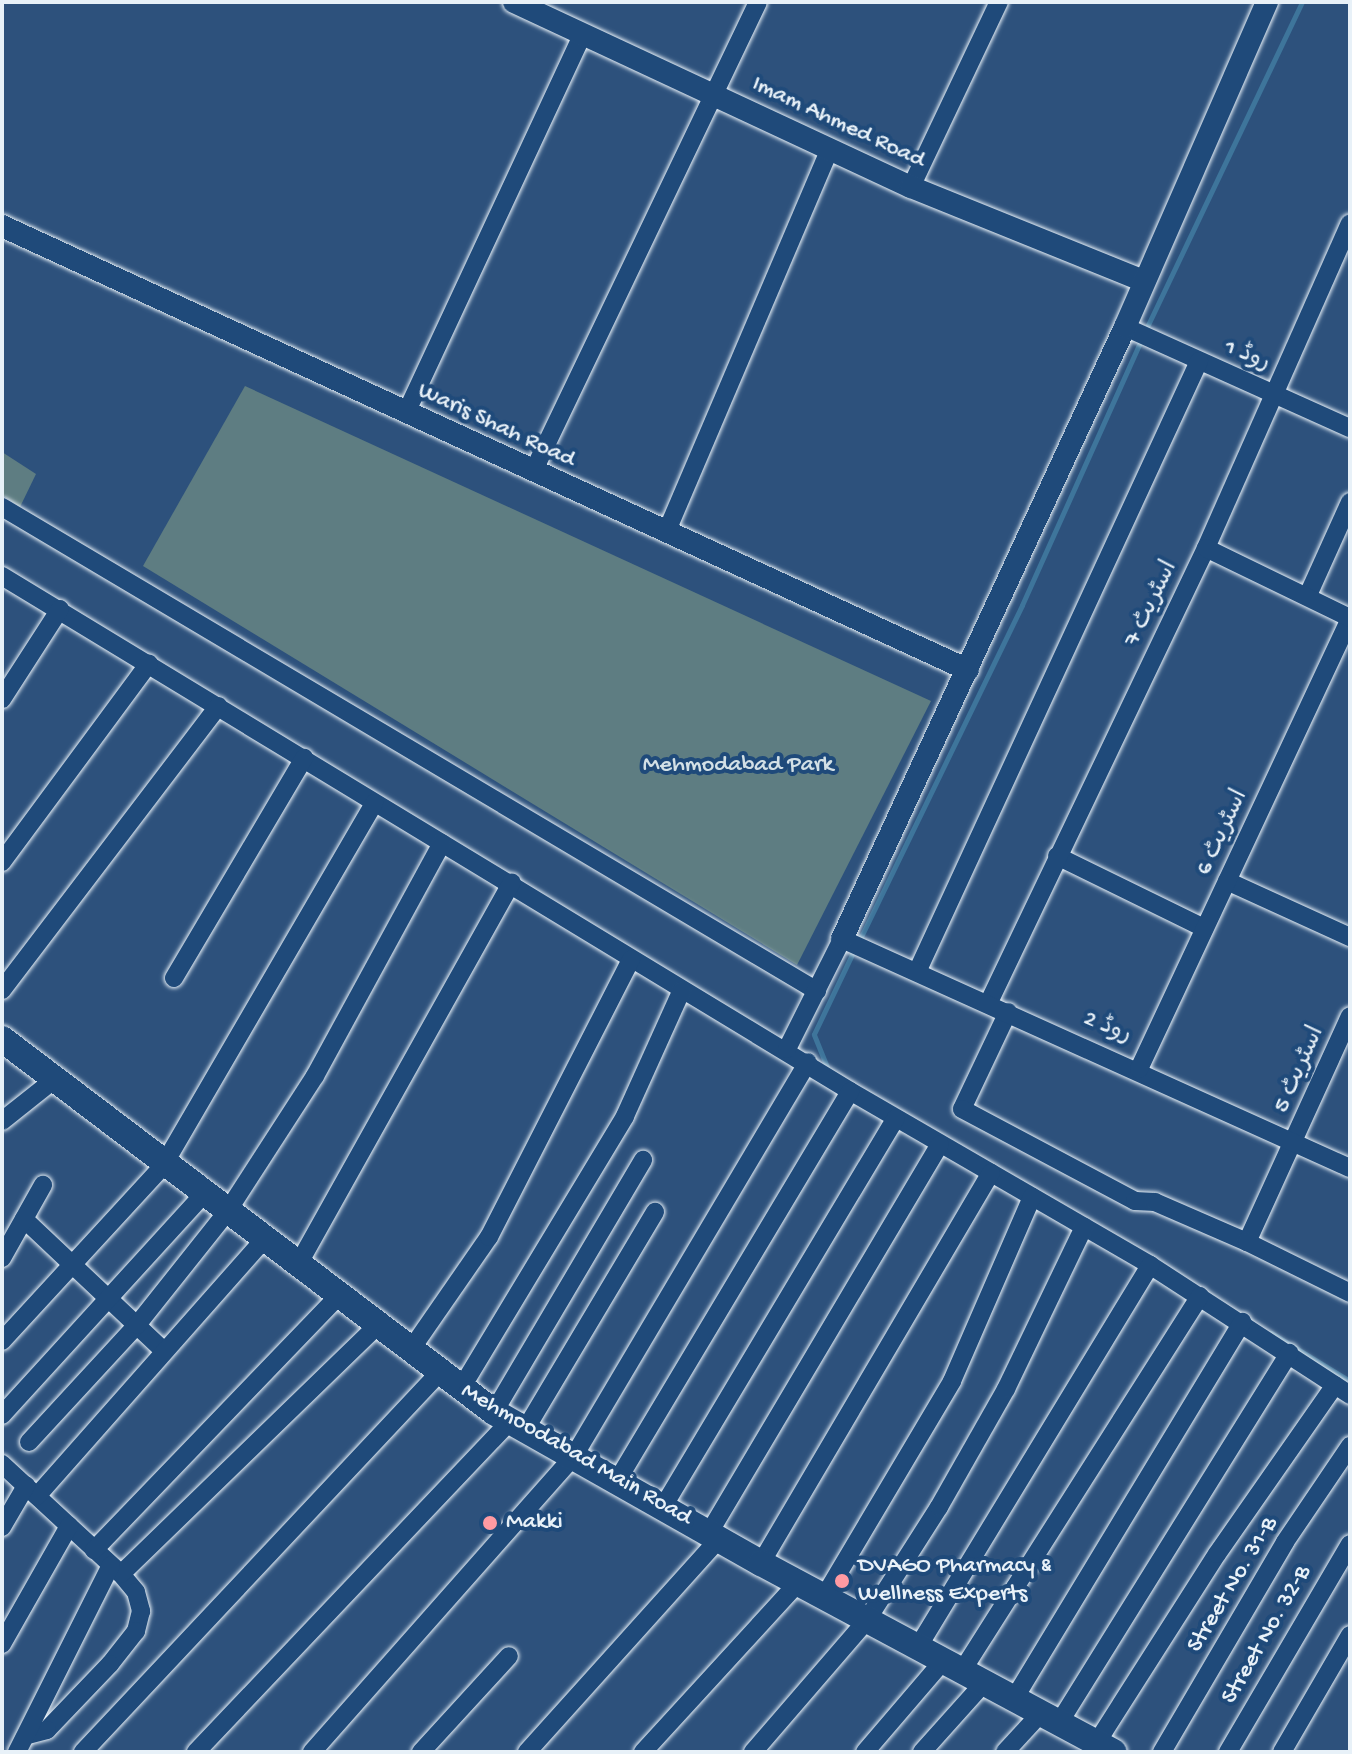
<!DOCTYPE html>
<meta charset="utf-8">
<style>
body{margin:0}
#map{position:relative;width:1352px;height:1754px;overflow:hidden;background:#2d517c;font-family:"Gochi Hand","Playpen Sans Arabic",sans-serif}
div>[style]{position:absolute}
.green>*{inset:0;background:#5e7d82}
.stream>*{height:5px;margin:-2.5px;padding:0 2.5px;transform-origin:2.5px;border-radius:2.5px;background:#3e759b}
.roads{filter:drop-shadow(0 0 2px #e8f1f8) drop-shadow(0 0 2px #e8f1f8)}
.minor>*{height:18px;margin:-9px;padding:0 9px;transform-origin:9px;border-radius:9px;background:#1f4a7a}
.tertiary>*{height:22px;margin:-11px;padding:0 11px;transform-origin:11px;border-radius:11px;background:#1f4a7a}
.secondary>*{height:26px;margin:-13px;padding:0 13px;transform-origin:13px;border-radius:13px;background:#1f4a7a}
.dots>*{width:22px;height:22px;translate:-50% -50%;box-sizing:border-box;border:4px solid #1f4a7a;border-radius:50%}
span{translate:-50% -50%;white-space:nowrap;text-align:center;line-height:1.15;-webkit-text-stroke:8px #1f4a7a;paint-order:stroke}
.street-label{font-size:24px;color:#e8f1f8}
.park-label{font-size:24px;color:#d3e0e6}
.poi-label{font-size:24px;color:#e8f1f8}
.left{translate:0 -50%;text-align:left}
.frame{position:absolute;inset:0;border:4px solid #e8f1f8;pointer-events:none}
</style>
<div id="map">
<div class="green">
<div style="clip-path:polygon(245px 386px,931px 701px,797px 965px,143px 566px)"></div>
<div style="clip-path:polygon(2px 452px,36px 474px,20px 507px,2px 495px)"></div>
</div>
<div class="stream">
<div style="left:859px;top:941px;width:373px;rotate:-64.1deg"></div>
<div style="left:1022px;top:605px;width:303px;rotate:-65.8deg"></div>
<div style="left:1146px;top:329px;width:362px;rotate:-64.5deg"></div>
<div style="left:827px;top:1067px;width:35px;rotate:-112deg"></div>
<div style="left:814px;top:1034px;width:93px;rotate:-64.5deg"></div>
<div style="left:1271px;top:1333px;width:92px;rotate:31.3deg"></div>
</div>
<div class="roads">
<div class="minor">
<div style="left:911px;top:187px;width:205px;rotate:-64.6deg"></div>
<div style="left:1125px;top:327px;width:247px;rotate:24.2deg"></div>
<div style="left:406px;top:413px;width:418px;rotate:-65deg"></div>
<div style="left:533px;top:472px;width:521px;rotate:-64.42deg"></div>
<div style="left:2px;top:507px;width:948px;rotate:30.7deg"></div>
<div style="left:666px;top:533px;width:418px;rotate:-66.9deg"></div>
<div style="left:2px;top:576px;width:992px;rotate:31.27deg"></div>
<div style="left:850px;top:1091px;width:347px;rotate:30.1deg"></div>
<div style="left:1150px;top:1265px;width:239px;rotate:33deg"></div>
<div style="left:1308px;top:595px;width:102px;rotate:-65.7deg"></div>
<div style="left:2px;top:699px;width:107px;rotate:-57.2deg"></div>
<div style="left:1057px;top:856px;width:164px;rotate:26.1deg"></div>
<div style="left:2px;top:862px;width:247px;rotate:-53.5deg"></div>
<div style="left:1227px;top:881px;width:135px;rotate:24.5deg"></div>
<div style="left:917px;top:972px;width:673px;rotate:-65.22deg"></div>
<div style="left:174px;top:978px;width:256px;rotate:-59.4deg"></div>
<div style="left:2px;top:990px;width:357px;rotate:-52.7deg"></div>
<div style="left:989px;top:1002px;width:503px;rotate:-64.45deg"></div>
<div style="left:1206px;top:548px;width:355px;rotate:-66.1deg"></div>
<div style="left:1008px;top:1012px;width:107px;rotate:115.4deg"></div>
<div style="left:962px;top:1109px;width:196px;rotate:28deg"></div>
<div style="left:1135px;top:1201px;width:20px;rotate:3deg"></div>
<div style="left:1155px;top:1202px;width:100px;rotate:23.5deg"></div>
<div style="left:1247px;top:1242px;width:248px;rotate:-65.5deg"></div>
<div style="left:787px;top:1049px;width:123px;rotate:-63.4deg"></div>
<div style="left:842px;top:939px;width:557px;rotate:24.27deg"></div>
<div style="left:1139px;top:1069px;width:498px;rotate:-64.9deg"></div>
<div style="left:1350px;top:618px;width:160px;rotate:-154.1deg"></div>
<div style="left:2px;top:1121px;width:69px;rotate:-38.5deg"></div>
<div style="left:24px;top:1219px;width:192px;rotate:43.3deg"></div>
<div style="left:1247px;top:1242px;width:115px;rotate:26.3deg"></div>
<div style="left:2px;top:1258px;width:84px;rotate:-60.7deg"></div>
<div style="left:299px;top:1263px;width:436px;rotate:-60.8deg"></div>
<div style="left:2px;top:1341px;width:238px;rotate:-47.4deg"></div>
<div style="left:163px;top:1166px;width:420px;rotate:-59.8deg"></div>
<div style="left:412px;top:1348px;width:135px;rotate:-55.3deg"></div>
<div style="left:489px;top:1237px;width:312px;rotate:-62.9deg"></div>
<div style="left:460px;top:1390px;width:320px;rotate:-58.9deg"></div>
<div style="left:625px;top:1116px;width:138px;rotate:-65.7deg"></div>
<div style="left:494px;top:1412px;width:293px;rotate:-59.4deg"></div>
<div style="left:2px;top:1415px;width:298px;rotate:-47.6deg"></div>
<div style="left:525px;top:1430px;width:254px;rotate:-59.2deg"></div>
<div style="left:29px;top:1442px;width:159px;rotate:-47.3deg"></div>
<div style="left:137px;top:1325px;width:144px;rotate:-51.5deg"></div>
<div style="left:227px;top:1212px;width:162px;rotate:-57.1deg"></div>
<div style="left:315px;top:1076px;width:265px;rotate:-61.4deg"></div>
<div style="left:2px;top:1464px;width:162px;rotate:42.7deg"></div>
<div style="left:121px;top:1574px;width:23px;rotate:50deg"></div>
<div style="left:136px;top:1592px;width:20px;rotate:75deg"></div>
<div style="left:141px;top:1611px;width:21px;rotate:104deg"></div>
<div style="left:136px;top:1631px;width:42px;rotate:128.2deg"></div>
<div style="left:110px;top:1664px;width:91px;rotate:133.7deg"></div>
<div style="left:47px;top:1730px;width:20px;rotate:165deg"></div>
<div style="left:617px;top:1481px;width:454px;rotate:-59.1deg"></div>
<div style="left:37px;top:1496px;width:343px;rotate:-48.5deg"></div>
<div style="left:663px;top:1507px;width:453px;rotate:-59.1deg"></div>
<div style="left:2px;top:1527px;width:48px;rotate:-59.7deg"></div>
<div style="left:709px;top:1533px;width:452px;rotate:-59.3deg"></div>
<div style="left:94px;top:1550px;width:356px;rotate:-46.1deg"></div>
<div style="left:761px;top:1563px;width:453px;rotate:-59.5deg"></div>
<div style="left:121px;top:1574px;width:361px;rotate:-44.1deg"></div>
<div style="left:824px;top:1597px;width:251px;rotate:-59.3deg"></div>
<div style="left:952px;top:1381px;width:201px;rotate:-66.5deg"></div>
<div style="left:2px;top:1644px;width:136px;rotate:-60.4deg"></div>
<div style="left:918px;top:1647px;width:447px;rotate:-58.7deg"></div>
<div style="left:962px;top:1671px;width:444px;rotate:-57.6deg"></div>
<div style="left:1014px;top:1699px;width:441px;rotate:-58.8deg"></div>
<div style="left:1059px;top:1723px;width:436px;rotate:-58.1deg"></div>
<div style="left:1092px;top:1750px;width:232px;rotate:-57.5deg"></div>
<div style="left:1217px;top:1554px;width:206px;rotate:-55.1deg"></div>
<div style="left:17px;top:1752px;width:209px;rotate:-63.3deg"></div>
<div style="left:83px;top:1752px;width:521px;rotate:-46.79deg"></div>
<div style="left:196px;top:1752px;width:456px;rotate:-46.5deg"></div>
<div style="left:312px;top:1752px;width:395px;rotate:-48.5deg"></div>
<div style="left:574px;top:1456px;width:458px;rotate:-59.3deg"></div>
<div style="left:421px;top:1752px;width:130px;rotate:-47.5deg"></div>
<div style="left:527px;top:1752px;width:287px;rotate:-48deg"></div>
<div style="left:643px;top:1752px;width:229px;rotate:-47.5deg"></div>
<div style="left:753px;top:1752px;width:174px;rotate:-49.2deg"></div>
<div style="left:867px;top:1620px;width:134px;rotate:-57.5deg"></div>
<div style="left:939px;top:1507px;width:136px;rotate:-60.4deg"></div>
<div style="left:1006px;top:1389px;width:180px;rotate:-64.3deg"></div>
<div style="left:865px;top:1752px;width:120px;rotate:-49.4deg"></div>
<div style="left:922px;top:1752px;width:93px;rotate:-48.1deg"></div>
<div style="left:1005px;top:1752px;width:53px;rotate:-47.3deg"></div>
<div style="left:1162px;top:1752px;width:243px;rotate:-59.6deg"></div>
<div style="left:1285px;top:1542px;width:116px;rotate:-55.9deg"></div>
<div style="left:1228px;top:1752px;width:241px;rotate:-59.6deg"></div>
<div style="left:1282px;top:1752px;width:135px;rotate:-59.8deg"></div>
</div>
<div class="tertiary">
<div style="left:514px;top:2px;width:438px;rotate:25deg"></div>
<div style="left:911px;top:187px;width:251px;rotate:22deg"></div>
<div style="left:2px;top:226px;width:1063px;rotate:24.68deg"></div>
<div style="left:842px;top:939px;width:674px;rotate:-65.18deg"></div>
<div style="left:1125px;top:327px;width:355px;rotate:-66.4deg"></div>
</div>
<div class="secondary">
<div style="left:2px;top:1039px;width:617px;rotate:37.17deg"></div>
<div style="left:494px;top:1412px;width:307px;rotate:29.5deg"></div>
<div style="left:761px;top:1563px;width:400px;rotate:28.2deg"></div>
</div>
</div>
<div class="dots">
<div style="left:490px;top:1523px;background:#ff9aa2"></div>
<div style="left:842px;top:1581px;background:#ff9aa2"></div>
</div>
<div class="street-label">
<span style="left:838px;top:123px;rotate:25deg">Imam Ahmed Road</span>
<span style="left:1247px;top:356px;rotate:24deg">روڈ 1</span>
<span style="left:496px;top:426px;rotate:25deg">Waris Shah Road</span>
<span style="left:1152px;top:604px;rotate:-64deg">اسٹریٹ 7</span>
<span style="left:1223px;top:833px;rotate:-65deg">اسٹریٹ 6</span>
<span style="left:1107px;top:1028px;rotate:23deg">روڈ 2</span>
<span style="left:1300px;top:1070px;rotate:-66deg">اسٹریٹ 5</span>
<span style="left:576px;top:1455px;rotate:30deg">Mehmoodabad Main Road</span>
<span style="left:1233px;top:1585px;rotate:-59deg">Street No. 31-B</span>
<span style="left:1267px;top:1635px;rotate:-60deg">Street No. 32-B</span>
</div>
<div class="park-label">
<span style="left:738px;top:766px">Mehmodabad Park</span>
</div>
<div class="poi-label">
<span class="left" style="left:506px;top:1523px">Makki</span>
<span class="left" style="left:858px;top:1581px">DVAGO Pharmacy &amp;<br>Wellness Experts</span>
</div>
<div class="frame"></div>
</div>
